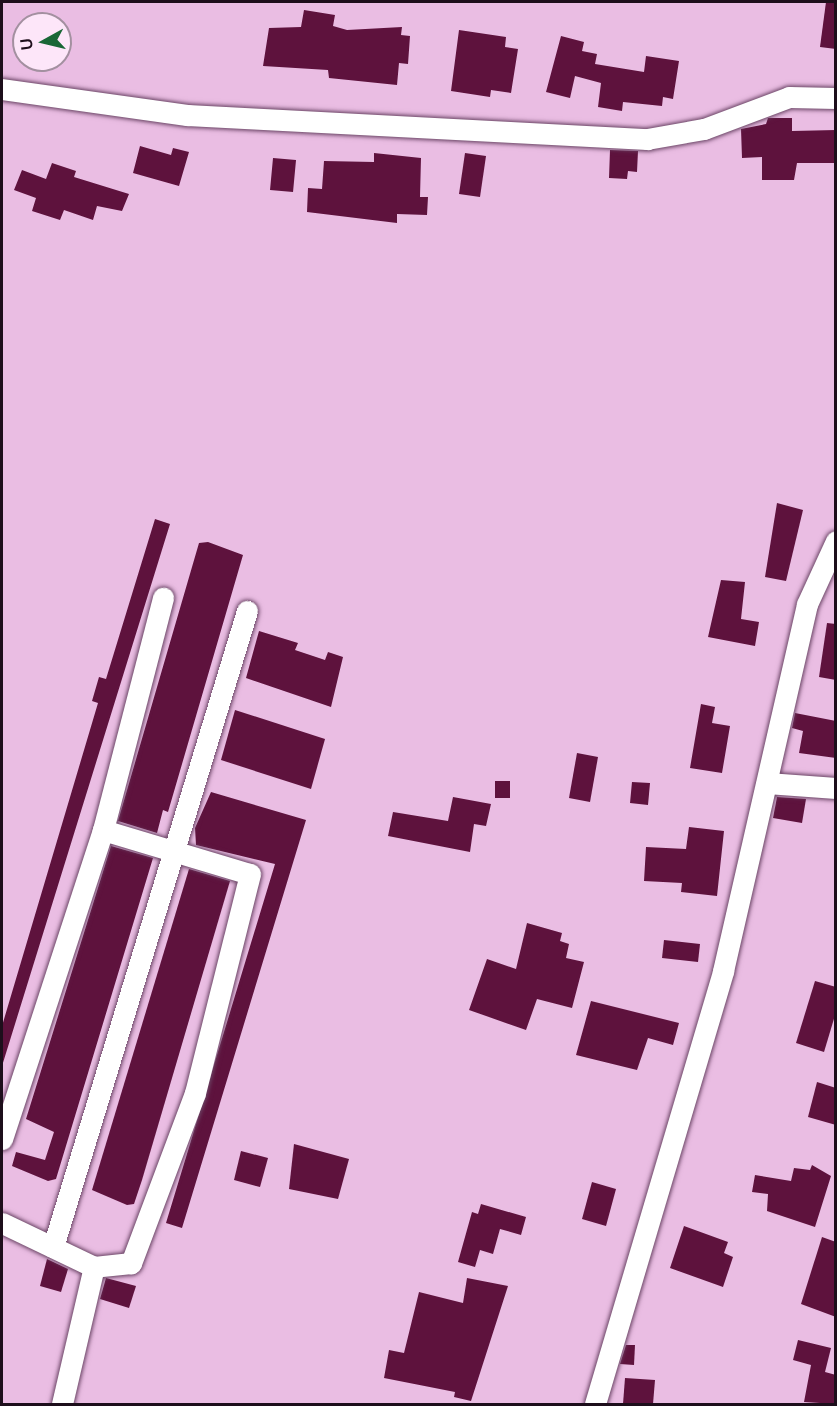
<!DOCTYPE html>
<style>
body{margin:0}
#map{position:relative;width:837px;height:1406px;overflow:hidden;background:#eabde3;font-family:Lato,sans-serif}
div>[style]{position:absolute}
.building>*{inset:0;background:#5e123d}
.roads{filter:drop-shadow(0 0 2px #6b4566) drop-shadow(0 0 2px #6b4566)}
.minor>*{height:21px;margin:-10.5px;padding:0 10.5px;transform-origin:10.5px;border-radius:10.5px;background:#fff}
span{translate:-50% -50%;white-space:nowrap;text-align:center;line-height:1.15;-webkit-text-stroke:6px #fde6f9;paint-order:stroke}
.frame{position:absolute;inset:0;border:3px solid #1d0e1b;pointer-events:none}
.north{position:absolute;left:12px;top:12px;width:60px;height:60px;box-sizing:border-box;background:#fde6f9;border:2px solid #a390a0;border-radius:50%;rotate:262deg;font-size:16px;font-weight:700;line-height:24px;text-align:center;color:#1d0e1b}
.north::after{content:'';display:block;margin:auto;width:21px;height:27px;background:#196736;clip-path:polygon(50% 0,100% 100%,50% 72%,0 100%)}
</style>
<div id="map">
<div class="building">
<div style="clip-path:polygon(826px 2px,836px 2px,836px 49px,820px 47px)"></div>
<div style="clip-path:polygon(304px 10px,335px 15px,333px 26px,347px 30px,402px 27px,401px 35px,410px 36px,408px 64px,399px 63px,397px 85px,329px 78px,328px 70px,263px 66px,269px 28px,301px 27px)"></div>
<div style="clip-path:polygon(459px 30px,506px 37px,505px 47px,518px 49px,511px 93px,491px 90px,490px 97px,451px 91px)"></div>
<div style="clip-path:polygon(561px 36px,584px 42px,582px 51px,597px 54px,595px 64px,644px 72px,646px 56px,679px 61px,673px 99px,663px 97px,662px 106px,623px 102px,622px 111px,598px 107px,601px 83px,575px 76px,570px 98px,546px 92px)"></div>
<div style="clip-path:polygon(768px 118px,792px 118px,792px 131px,836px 130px,836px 163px,797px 163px,794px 180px,762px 180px,762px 157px,742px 158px,741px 129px,766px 124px)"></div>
<div style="clip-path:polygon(140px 146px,171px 155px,173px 148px,189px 152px,179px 186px,133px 173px)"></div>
<div style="clip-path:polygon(610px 150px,638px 151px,637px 172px,628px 171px,627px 179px,609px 178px)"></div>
<div style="clip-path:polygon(374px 153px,421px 158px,420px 197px,428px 197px,427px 215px,397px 214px,397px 223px,307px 212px,308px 188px,322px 189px,324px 161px,374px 162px)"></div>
<div style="clip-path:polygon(465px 153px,486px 156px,480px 197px,459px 194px)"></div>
<div style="clip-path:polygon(273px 158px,296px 160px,293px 192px,270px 190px)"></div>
<div style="clip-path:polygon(52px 163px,76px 171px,74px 177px,129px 194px,122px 211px,97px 206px,93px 220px,64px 210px,60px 220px,32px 211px,36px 198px,14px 190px,22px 170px,46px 179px)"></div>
<div style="clip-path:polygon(777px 503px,803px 510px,786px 581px,765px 577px)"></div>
<div style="clip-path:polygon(155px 519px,170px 524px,2px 1066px,2px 1026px,98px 703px,92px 701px,99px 677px,106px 679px)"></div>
<div style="clip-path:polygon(208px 542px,243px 555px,168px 812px,163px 810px,157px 833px,118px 821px,199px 543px)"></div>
<div style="clip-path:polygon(721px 580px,745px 582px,741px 619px,759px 622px,755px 646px,708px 637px)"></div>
<div style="clip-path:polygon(827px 623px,836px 624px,836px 680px,819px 677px)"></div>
<div style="clip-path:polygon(259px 631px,298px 643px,295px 650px,325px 660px,328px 652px,343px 657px,331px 707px,246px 678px)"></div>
<div style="clip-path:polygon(701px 704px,715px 707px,712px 723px,730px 726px,722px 773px,690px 768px)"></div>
<div style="clip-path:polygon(235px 710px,325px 739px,311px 789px,221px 760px)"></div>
<div style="clip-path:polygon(795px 713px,836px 721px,836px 758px,799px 753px,803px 731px,792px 728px)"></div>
<div style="clip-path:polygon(577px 753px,598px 757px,590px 802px,569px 798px)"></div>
<div style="clip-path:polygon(495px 781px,510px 781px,510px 798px,495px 798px)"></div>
<div style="clip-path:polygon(632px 782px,650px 783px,648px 805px,630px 803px)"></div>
<div style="clip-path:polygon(211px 792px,306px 820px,182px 1228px,166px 1223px,275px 864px,196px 845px,195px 828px)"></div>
<div style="clip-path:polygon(453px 797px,491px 804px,486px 826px,474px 824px,470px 852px,388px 836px,393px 812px,448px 821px)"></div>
<div style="clip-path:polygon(777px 797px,806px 799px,802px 823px,773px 818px)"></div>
<div style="clip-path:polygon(689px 827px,724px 831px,717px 896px,681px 892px,682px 883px,644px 881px,646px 847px,686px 849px)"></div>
<div style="clip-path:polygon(111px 846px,153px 858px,56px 1179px,48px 1181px,12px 1166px,16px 1152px,45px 1160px,54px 1132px,26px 1119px)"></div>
<div style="clip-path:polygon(189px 869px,230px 881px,142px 1180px,134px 1204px,127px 1205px,92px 1190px)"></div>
<div style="clip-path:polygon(527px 923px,562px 933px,560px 941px,569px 944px,566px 958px,584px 962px,572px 1008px,537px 999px,526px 1030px,469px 1010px,487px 959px,516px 969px)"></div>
<div style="clip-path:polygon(664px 940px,700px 944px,698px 962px,662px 958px)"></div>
<div style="clip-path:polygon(815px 981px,836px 987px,836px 1012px,824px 1052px,796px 1043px)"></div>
<div style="clip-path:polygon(591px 1001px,679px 1023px,673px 1045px,648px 1038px,637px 1070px,576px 1055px)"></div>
<div style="clip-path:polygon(817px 1082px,836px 1088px,836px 1125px,808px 1117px)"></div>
<div style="clip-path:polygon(294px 1144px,349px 1159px,338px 1199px,289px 1189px)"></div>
<div style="clip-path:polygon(241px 1151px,268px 1158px,260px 1187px,234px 1180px)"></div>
<div style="clip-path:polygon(812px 1165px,831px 1176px,815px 1227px,767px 1211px,768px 1194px,752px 1192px,755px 1175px,791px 1181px,794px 1168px,810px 1170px)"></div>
<div style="clip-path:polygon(592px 1182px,616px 1189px,606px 1226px,582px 1219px)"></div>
<div style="clip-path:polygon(481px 1204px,526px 1217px,521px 1235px,500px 1229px,493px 1254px,480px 1250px,475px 1267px,458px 1262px,472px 1212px,478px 1214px)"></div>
<div style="clip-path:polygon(684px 1226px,728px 1242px,724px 1253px,733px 1257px,723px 1287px,670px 1268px)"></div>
<div style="clip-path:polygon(822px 1237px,836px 1242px,836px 1317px,801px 1304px)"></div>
<div style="clip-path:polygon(47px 1259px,68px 1269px,61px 1292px,40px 1286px)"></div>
<div style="clip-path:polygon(106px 1278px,136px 1286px,129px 1308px,100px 1299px)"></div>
<div style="clip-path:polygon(467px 1278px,508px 1286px,471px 1401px,454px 1397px,455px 1392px,384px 1378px,389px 1350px,404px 1353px,419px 1292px,463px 1303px)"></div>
<div style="clip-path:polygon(798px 1340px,831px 1348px,825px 1372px,836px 1375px,836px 1404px,804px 1402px,811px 1365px,793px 1360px)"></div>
<div style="clip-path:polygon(626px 1345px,635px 1345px,634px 1365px,620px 1364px)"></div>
<div style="clip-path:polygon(625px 1378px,655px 1380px,653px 1404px,623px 1404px)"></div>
</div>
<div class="roads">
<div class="minor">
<div style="left:2px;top:89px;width:187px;rotate:8deg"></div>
<div style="left:187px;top:115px;width:461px;rotate:3deg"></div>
<div style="left:647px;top:139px;width:58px;rotate:-10deg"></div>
<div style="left:704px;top:129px;width:91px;rotate:-20.6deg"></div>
<div style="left:789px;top:97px;width:47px;rotate:1.2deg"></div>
<div style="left:767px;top:783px;width:69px;rotate:4.1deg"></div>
<div style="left:103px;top:830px;width:240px;rotate:-75.5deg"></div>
<div style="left:2px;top:1139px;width:325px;rotate:-71.9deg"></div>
<div style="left:103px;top:830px;width:153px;rotate:16.7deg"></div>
<div style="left:250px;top:874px;width:226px;rotate:104.1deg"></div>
<div style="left:195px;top:1093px;width:182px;rotate:110.6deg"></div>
<div style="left:131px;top:1263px;width:37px;rotate:174deg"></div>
<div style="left:94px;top:1267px;width:102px;rotate:-154.4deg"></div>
<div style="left:53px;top:1247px;width:665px;rotate:-73.04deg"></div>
<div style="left:62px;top:1404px;width:141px;rotate:-76.9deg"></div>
<div style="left:595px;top:1404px;width:452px;rotate:-73.5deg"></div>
<div style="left:723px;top:971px;width:376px;rotate:-77.1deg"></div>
<div style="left:807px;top:604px;width:69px;rotate:-65.3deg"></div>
</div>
</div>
<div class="frame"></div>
<div class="north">U</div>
</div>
